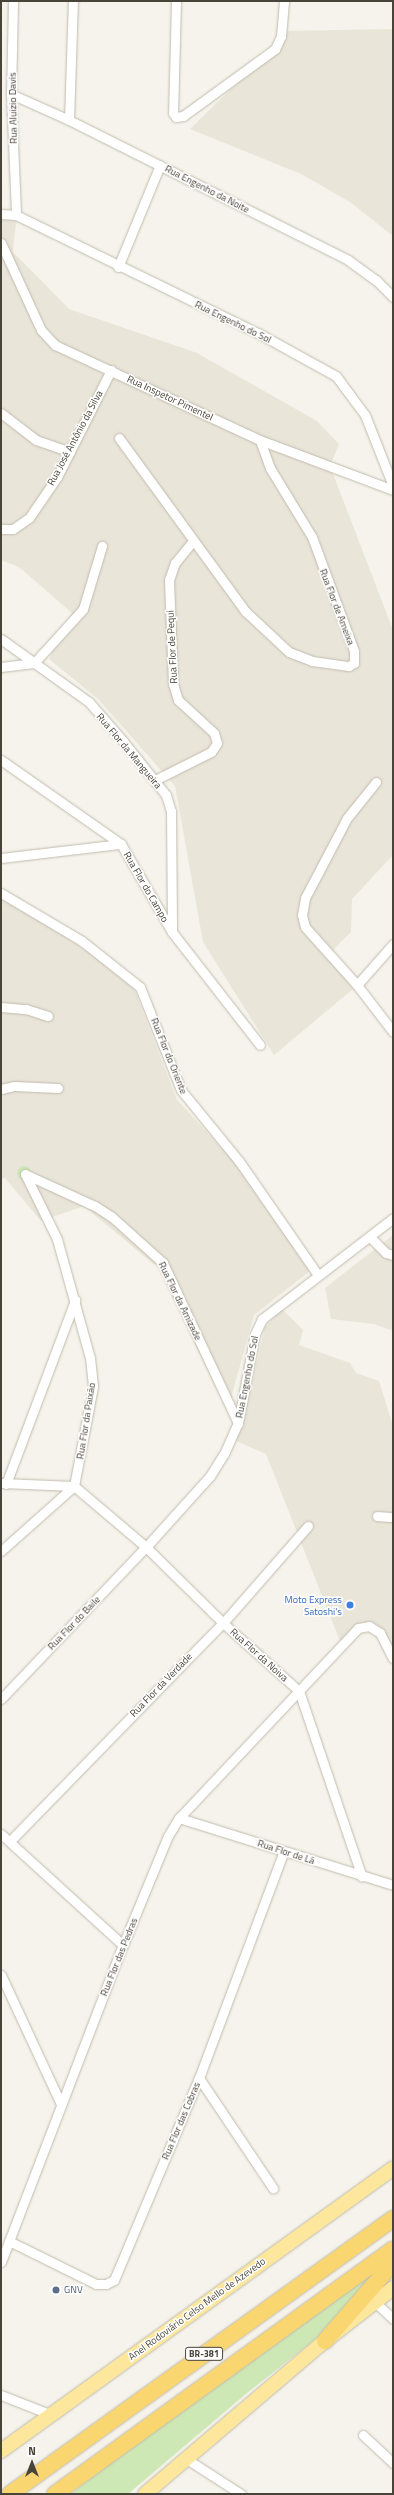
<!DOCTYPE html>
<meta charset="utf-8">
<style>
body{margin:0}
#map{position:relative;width:394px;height:2495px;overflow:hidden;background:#f5f3eb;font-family:"Titillium Web",sans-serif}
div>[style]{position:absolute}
.residential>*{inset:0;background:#e9e5d9}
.green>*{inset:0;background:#cee8b5}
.round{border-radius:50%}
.roads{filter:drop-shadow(0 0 1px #c1bbad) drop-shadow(0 0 1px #c1bbad)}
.street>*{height:9px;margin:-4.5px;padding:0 4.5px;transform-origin:4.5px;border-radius:4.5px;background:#fff}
.primary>*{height:14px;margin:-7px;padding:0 7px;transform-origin:7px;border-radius:7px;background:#fce79d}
.highway>*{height:16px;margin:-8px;padding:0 8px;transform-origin:8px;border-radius:8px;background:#fad671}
.dots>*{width:11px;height:11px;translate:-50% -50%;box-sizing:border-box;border:2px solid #fff;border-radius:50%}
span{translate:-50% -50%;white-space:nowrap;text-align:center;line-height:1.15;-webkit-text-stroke:3px #fff;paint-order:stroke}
.shield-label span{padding:1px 3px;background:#fff;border:1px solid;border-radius:3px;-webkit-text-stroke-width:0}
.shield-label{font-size:9px;color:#494439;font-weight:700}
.street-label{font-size:10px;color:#494439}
.shop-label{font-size:10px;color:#366cbe}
.right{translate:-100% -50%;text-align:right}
.service-label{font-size:10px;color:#4e5e75}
.left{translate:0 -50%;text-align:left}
.frame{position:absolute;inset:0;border:2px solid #494439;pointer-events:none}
.north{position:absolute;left:12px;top:2443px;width:40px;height:40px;-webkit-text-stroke:3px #fff;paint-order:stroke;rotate:0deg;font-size:11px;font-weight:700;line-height:16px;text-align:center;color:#494439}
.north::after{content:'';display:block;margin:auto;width:14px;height:18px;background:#494439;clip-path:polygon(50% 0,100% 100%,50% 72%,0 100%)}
</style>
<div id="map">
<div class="residential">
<div style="clip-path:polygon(393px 29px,393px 236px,350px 202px,301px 174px,190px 129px,274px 47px,282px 31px)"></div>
<div style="clip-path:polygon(1px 219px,16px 221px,13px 252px,69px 309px,197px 353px,317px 421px,339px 444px,330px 466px,393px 630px,393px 855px,352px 899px,351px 932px,327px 956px,353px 989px,274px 1055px,203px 942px,175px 786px,98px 699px,49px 659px,72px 613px,19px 567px,1px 560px)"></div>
<div style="clip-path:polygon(1px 892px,132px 983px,177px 1100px,231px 1158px,310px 1271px,254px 1315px,231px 1398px,220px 1395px,157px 1267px,84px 1206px,41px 1221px,5px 1178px,1px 1179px)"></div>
<div style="clip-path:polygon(393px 1235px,393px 1331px,374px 1324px,331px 1319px,325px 1288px)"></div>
<div style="clip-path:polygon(282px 1309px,303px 1330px,299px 1345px,350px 1363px,356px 1373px,379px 1381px,393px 1426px,393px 1653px,376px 1631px,360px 1626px,340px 1641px,266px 1454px,234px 1440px,242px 1424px,265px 1327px)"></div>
</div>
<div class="green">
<div class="round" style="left:17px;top:1166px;width:14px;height:14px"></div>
<div style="clip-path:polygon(380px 2269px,318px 2337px,247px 2393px,128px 2494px,71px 2494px,192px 2400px)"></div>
</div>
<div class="roads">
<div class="street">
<div style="left:13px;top:1px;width:93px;rotate:91.2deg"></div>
<div style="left:11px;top:94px;width:121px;rotate:87.6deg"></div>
<div style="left:176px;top:1px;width:112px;rotate:91.5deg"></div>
<div style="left:173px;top:113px;width:5px;rotate:53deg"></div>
<div style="left:176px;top:117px;width:7px;rotate:-8deg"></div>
<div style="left:183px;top:116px;width:114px;rotate:-36.1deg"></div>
<div style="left:275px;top:49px;width:14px;rotate:-65deg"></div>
<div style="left:281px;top:36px;width:35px;rotate:-85deg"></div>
<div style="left:11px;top:94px;width:64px;rotate:24.1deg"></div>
<div style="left:69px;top:120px;width:312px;rotate:26.6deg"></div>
<div style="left:348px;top:260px;width:34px;rotate:36deg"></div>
<div style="left:376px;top:280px;width:24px;rotate:45deg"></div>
<div style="left:69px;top:120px;width:119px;rotate:-88.1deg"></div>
<div style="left:1px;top:214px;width:15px;rotate:4deg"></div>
<div style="left:16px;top:215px;width:269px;rotate:26deg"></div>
<div style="left:258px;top:333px;width:89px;rotate:28.9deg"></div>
<div style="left:336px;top:376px;width:49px;rotate:53.4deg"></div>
<div style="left:365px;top:415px;width:76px;rotate:68.5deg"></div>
<div style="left:1px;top:243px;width:96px;rotate:65.3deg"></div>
<div style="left:41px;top:330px;width:21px;rotate:47deg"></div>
<div style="left:55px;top:345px;width:226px;rotate:24.9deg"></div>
<div style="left:260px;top:440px;width:142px;rotate:20.6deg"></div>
<div style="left:118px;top:267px;width:110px;rotate:-67.6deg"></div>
<div style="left:1px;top:413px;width:44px;rotate:37.6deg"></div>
<div style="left:36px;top:440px;width:36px;rotate:19deg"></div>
<div style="left:119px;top:438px;width:214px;rotate:53.9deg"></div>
<div style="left:245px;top:611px;width:60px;rotate:43deg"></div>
<div style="left:289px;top:652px;width:25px;rotate:21deg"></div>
<div style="left:312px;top:661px;width:37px;rotate:8deg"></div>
<div style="left:349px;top:666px;width:6px;rotate:-31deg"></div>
<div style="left:354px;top:663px;width:12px;rotate:-90deg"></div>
<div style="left:354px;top:651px;width:121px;rotate:-110.2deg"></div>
<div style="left:312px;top:537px;width:81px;rotate:-121.3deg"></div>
<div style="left:270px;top:468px;width:30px;rotate:-110deg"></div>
<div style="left:1px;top:529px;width:12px"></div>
<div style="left:13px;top:529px;width:19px;rotate:-35deg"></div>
<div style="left:29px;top:518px;width:50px;rotate:-55.7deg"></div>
<div style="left:57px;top:477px;width:120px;rotate:-63.2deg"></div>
<div style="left:1px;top:639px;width:108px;rotate:35.6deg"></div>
<div style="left:89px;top:702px;width:52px;rotate:48.9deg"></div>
<div style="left:123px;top:741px;width:69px;rotate:51.5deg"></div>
<div style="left:166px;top:795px;width:17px;rotate:73deg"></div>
<div style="left:171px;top:811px;width:121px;rotate:89.5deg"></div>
<div style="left:1px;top:667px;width:33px;rotate:-7deg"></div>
<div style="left:34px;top:663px;width:73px;rotate:-47.8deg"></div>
<div style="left:83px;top:609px;width:66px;rotate:-73.2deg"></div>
<div style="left:1px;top:760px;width:146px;rotate:35deg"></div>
<div style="left:121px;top:844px;width:102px;rotate:59.9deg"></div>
<div style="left:172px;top:932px;width:143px;rotate:52.1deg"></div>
<div style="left:155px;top:780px;width:63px;rotate:-26.6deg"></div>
<div style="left:211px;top:752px;width:11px;rotate:-56deg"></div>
<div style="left:217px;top:743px;width:10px;rotate:-107deg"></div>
<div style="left:214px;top:733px;width:49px;rotate:-137.5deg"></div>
<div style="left:178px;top:700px;width:17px;rotate:-107deg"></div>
<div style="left:173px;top:684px;width:104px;rotate:-92.2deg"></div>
<div style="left:169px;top:580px;width:18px;rotate:-71deg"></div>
<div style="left:175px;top:563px;width:28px;rotate:-51deg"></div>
<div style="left:376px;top:782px;width:46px;rotate:128.9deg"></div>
<div style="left:347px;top:818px;width:90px;rotate:117.7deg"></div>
<div style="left:305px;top:898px;width:17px;rotate:100deg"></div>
<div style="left:302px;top:915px;width:12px;rotate:76deg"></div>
<div style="left:305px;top:927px;width:78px;rotate:48.1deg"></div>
<div style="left:357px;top:985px;width:59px;rotate:52.5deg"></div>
<div style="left:1px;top:858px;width:121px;rotate:-6.7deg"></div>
<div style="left:1px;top:893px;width:94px;rotate:30.7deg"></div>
<div style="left:82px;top:941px;width:74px;rotate:38.4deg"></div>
<div style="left:140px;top:987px;width:111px;rotate:68.3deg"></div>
<div style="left:181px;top:1090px;width:92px;rotate:50.8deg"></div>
<div style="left:239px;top:1161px;width:139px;rotate:55.3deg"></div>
<div style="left:357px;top:985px;width:55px;rotate:-48.7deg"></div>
<div style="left:1px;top:1007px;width:25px;rotate:5deg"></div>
<div style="left:26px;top:1009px;width:23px;rotate:18deg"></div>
<div style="left:1px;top:1089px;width:13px;rotate:-13deg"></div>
<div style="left:14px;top:1086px;width:44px;rotate:2.6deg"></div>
<div style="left:25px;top:1174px;width:77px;rotate:24.6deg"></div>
<div style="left:95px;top:1206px;width:20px;rotate:33deg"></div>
<div style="left:112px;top:1217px;width:69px;rotate:42deg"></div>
<div style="left:163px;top:1263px;width:177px;rotate:64.9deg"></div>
<div style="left:371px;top:1238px;width:21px;rotate:45deg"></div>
<div style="left:386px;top:1253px;width:7px;rotate:16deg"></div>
<div style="left:2px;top:1483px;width:72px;rotate:2.4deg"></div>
<div style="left:6px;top:1484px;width:197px;rotate:-69.4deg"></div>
<div style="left:74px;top:1486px;width:94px;rotate:40.3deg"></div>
<div style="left:146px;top:1547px;width:108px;rotate:44.6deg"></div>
<div style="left:223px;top:1623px;width:102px;rotate:41.8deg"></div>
<div style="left:299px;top:1691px;width:196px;rotate:71.3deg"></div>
<div style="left:377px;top:1516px;width:16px;rotate:4deg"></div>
<div style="left:1px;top:1551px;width:98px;rotate:-41.7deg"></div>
<div style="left:74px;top:1486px;width:102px;rotate:-79.2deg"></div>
<div style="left:93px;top:1386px;width:28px;rotate:-96deg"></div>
<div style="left:90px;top:1358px;width:123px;rotate:-105.5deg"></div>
<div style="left:57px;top:1239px;width:72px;rotate:-116.2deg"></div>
<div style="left:1px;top:1699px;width:210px;rotate:-46.4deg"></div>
<div style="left:146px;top:1547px;width:96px;rotate:-48deg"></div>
<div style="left:210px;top:1476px;width:26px;rotate:-58deg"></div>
<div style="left:224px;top:1454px;width:34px;rotate:-66deg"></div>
<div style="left:238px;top:1423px;width:91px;rotate:-79.2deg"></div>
<div style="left:255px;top:1334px;width:17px;rotate:-65deg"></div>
<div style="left:262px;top:1319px;width:165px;rotate:-37.6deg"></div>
<div style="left:179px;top:1818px;width:224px;rotate:17.4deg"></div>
<div style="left:1px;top:1834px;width:165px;rotate:42.3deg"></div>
<div style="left:10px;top:1841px;width:305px;rotate:-45.7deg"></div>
<div style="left:223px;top:1623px;width:129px;rotate:-48.8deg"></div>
<div style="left:1px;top:1975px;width:142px;rotate:65.1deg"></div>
<div style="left:199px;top:2078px;width:133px;rotate:56.1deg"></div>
<div style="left:9px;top:2241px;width:97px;rotate:26.3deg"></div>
<div style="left:96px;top:2284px;width:10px"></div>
<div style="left:106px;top:2284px;width:9px;rotate:-27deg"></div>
<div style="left:114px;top:2280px;width:219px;rotate:-67.2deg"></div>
<div style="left:199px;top:2078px;width:242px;rotate:-69.5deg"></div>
<div style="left:1px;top:2262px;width:340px;rotate:-69deg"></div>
<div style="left:123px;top:1945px;width:118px;rotate:-67.6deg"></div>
<div style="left:168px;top:1836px;width:21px;rotate:-59deg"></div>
<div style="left:179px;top:1818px;width:261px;rotate:-46.7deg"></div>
<div style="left:358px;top:1628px;width:11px;rotate:-10deg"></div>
<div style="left:369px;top:1626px;width:13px;rotate:32deg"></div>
<div style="left:380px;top:1633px;width:28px;rotate:63deg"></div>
<div style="left:376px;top:2303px;width:23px;rotate:43deg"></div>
<div style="left:1px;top:2395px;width:55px;rotate:21.4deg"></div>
<div style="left:363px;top:2435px;width:41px;rotate:43deg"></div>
<div style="left:188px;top:2460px;width:63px;rotate:32.7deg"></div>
</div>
<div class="primary">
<div style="left:1px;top:2451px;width:483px;rotate:-35.8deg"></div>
<div style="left:145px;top:2494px;width:236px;rotate:-40.4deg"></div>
<div style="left:325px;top:2341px;width:86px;rotate:-37.9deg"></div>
</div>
<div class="highway">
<div style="left:325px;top:2341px;width:103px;rotate:-48.9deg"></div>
<div style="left:10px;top:2494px;width:472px;rotate:-35.7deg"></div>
<div style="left:55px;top:2494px;width:417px;rotate:-35.9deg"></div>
</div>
</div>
<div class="dots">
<div style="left:350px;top:1605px;background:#3f7fe0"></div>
<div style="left:56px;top:2290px;background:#5c6f8a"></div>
</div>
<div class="shield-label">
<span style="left:204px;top:2354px">BR-381</span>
</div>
<div class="street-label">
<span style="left:13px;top:108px;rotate:-91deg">Rua Aluizio Davis</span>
<span style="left:207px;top:189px;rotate:27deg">Rua Engenho da Noite</span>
<span style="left:233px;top:322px;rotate:26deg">Rua Engenho do Sol</span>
<span style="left:170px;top:398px;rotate:25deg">Rua Inspetor Pimentel</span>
<span style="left:75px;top:438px;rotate:-62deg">Rua José Antônio da Silva</span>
<span style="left:337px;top:607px;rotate:69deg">Rua Flor de Ameixa</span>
<span style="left:172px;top:647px;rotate:-93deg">Rua Flor de Pequi</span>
<span style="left:129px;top:751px;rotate:50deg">Rua Flor da Mangueira</span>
<span style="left:146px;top:887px;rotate:60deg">Rua Flor do Campo</span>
<span style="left:169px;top:1056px;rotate:68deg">Rua Flor do Oriente</span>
<span style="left:180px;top:1301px;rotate:64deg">Rua Flor da Amizade</span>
<span style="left:247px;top:1377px;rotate:-79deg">Rua Engenho do Sol</span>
<span style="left:86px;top:1421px;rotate:-81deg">Rua Flor da Paixão</span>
<span style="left:74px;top:1623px;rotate:-46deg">Rua Flor do Baile</span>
<span style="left:259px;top:1655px;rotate:42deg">Rua Flor da Noiva</span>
<span style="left:161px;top:1685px;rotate:-46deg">Rua Flor da Verdade</span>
<span style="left:286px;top:1852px;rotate:18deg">Rua Flor de Lã</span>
<span style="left:119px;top:1957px;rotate:-68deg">Rua Flor das Pedras</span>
<span style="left:181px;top:2121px;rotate:-67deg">Rua Flor das Cobras</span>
<span style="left:197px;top:2309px;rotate:-36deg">Anel Rodoviário Celso Mello de Azevedo</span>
</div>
<div class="shop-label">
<span class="right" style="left:342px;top:1605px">Moto Express<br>Satoshi's</span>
</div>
<div class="service-label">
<span class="left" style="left:64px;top:2290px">GNV</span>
</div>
<div class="frame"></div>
<div class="north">N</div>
</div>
